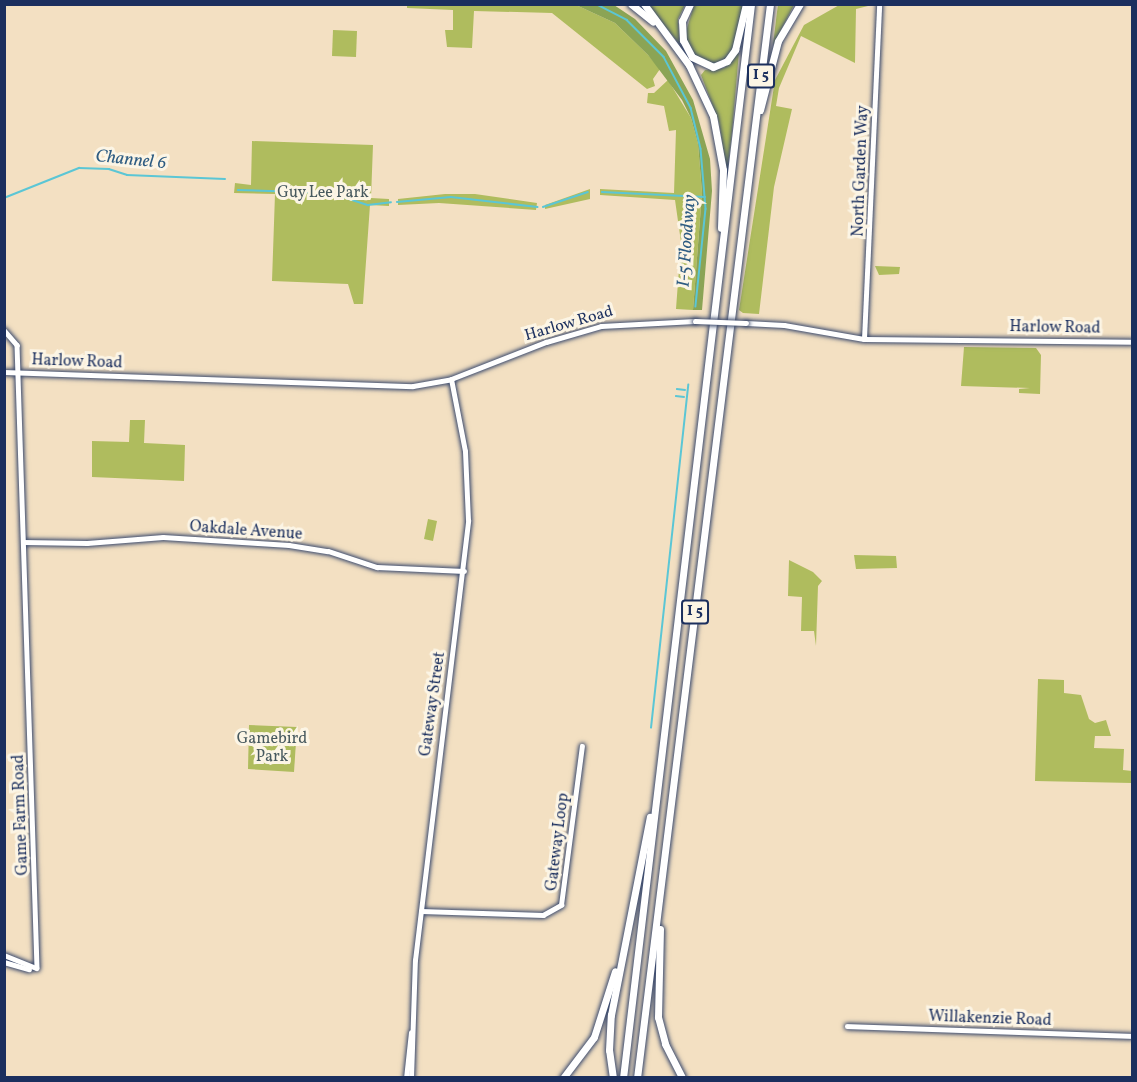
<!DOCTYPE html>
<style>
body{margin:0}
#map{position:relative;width:1137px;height:1082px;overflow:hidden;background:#f3e0c2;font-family:Vollkorn,serif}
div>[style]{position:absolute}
.green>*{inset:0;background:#afbc5e}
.forest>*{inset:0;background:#8ba455}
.stream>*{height:1.5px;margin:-0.75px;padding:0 0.75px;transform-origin:0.75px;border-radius:0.75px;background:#5bc6d5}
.roads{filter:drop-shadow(0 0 2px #3b4a6d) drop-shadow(0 0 2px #3b4a6d)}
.minor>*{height:4.5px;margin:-2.25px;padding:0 2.25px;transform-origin:2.25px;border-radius:2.25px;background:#fff}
.major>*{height:5px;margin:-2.5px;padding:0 2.5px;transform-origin:2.5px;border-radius:2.5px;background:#fff}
.highway>*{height:7px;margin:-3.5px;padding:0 3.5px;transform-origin:3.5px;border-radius:3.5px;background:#fff}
.bridges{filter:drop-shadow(0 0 2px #3b4a6d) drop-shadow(0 0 2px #3b4a6d)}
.major-bridge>*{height:5px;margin:-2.5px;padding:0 2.5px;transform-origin:2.5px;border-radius:2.5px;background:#fff}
span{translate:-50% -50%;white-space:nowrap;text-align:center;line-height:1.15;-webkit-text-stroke:6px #fcf5e5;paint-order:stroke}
.shield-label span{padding:2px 4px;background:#fcf5e5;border:2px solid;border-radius:4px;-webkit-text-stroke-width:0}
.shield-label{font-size:15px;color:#1b2f5e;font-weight:700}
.street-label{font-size:16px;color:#1b2f5e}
.park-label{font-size:16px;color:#47595e}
.water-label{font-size:18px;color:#2e5c82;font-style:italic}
.frame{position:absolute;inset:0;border:6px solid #1b2f5e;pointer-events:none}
</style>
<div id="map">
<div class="green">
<div style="clip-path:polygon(841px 4px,872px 5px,856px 9px,855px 63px,801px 36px,779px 88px,776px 106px,792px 109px,774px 187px,759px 314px,743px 313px,739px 310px,775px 80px,804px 25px)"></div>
<div style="clip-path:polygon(407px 5px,576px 5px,615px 23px,648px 55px,660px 69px,653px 79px,655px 86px,647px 89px,552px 13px,474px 11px,472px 48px,447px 47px,445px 30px,453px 30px,453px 10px,407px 8px)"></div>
<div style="clip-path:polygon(648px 5px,685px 5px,678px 19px,680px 45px)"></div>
<div style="clip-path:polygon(694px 5px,743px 5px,735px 44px,726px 60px,716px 64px,703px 62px,690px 51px,685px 35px)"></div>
<div style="clip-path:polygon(778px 5px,794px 5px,773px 45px,777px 12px)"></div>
<div style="clip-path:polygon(333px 30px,357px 31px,356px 57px,332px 56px)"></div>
<div style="clip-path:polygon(739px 52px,732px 132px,727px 174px,719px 122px,701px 75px,705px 70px,724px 68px)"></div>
<div style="clip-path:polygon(668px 80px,691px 118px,698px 144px,702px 193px,693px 310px,676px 309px,681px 242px,675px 200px,600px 195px,600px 189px,674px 193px,676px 130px,669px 131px,664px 106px,647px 103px,648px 93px,654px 93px)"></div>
<div style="clip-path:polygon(252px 141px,373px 145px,371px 198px,389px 199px,389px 206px,370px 205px,363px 304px,354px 304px,348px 284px,272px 281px,275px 194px,234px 193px,235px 183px,251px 185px)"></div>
<div style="clip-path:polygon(590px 189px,590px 199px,545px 209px,545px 205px)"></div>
<div style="clip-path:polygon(445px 194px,475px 194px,537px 203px,536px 210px,439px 203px,398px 205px,398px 199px)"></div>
<div style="clip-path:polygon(875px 266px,900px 267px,899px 274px,879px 275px)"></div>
<div style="clip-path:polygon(964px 347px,1036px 348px,1041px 355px,1040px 394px,1019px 393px,1019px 389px,1030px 388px,961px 386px)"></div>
<div style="clip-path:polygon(130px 420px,145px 420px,144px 443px,185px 445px,184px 481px,92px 477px,92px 441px,129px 442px)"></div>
<div style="clip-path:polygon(428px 519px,437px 521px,433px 541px,424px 539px)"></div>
<div style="clip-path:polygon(854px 555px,896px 556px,897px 568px,856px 569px)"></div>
<div style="clip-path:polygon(789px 560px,813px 572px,822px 581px,818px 586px,816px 646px,814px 631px,801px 631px,802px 597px,788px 596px)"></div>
<div style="clip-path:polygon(1038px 679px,1064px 680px,1064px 693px,1081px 695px,1089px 719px,1095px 723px,1106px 720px,1111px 736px,1095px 736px,1094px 748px,1124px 749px,1123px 770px,1132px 771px,1132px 783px,1035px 781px)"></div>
<div style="clip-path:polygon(249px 725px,297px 727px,294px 772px,248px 769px)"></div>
</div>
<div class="forest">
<div style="clip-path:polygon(576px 5px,614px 5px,635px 19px,666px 51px,693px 100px,710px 159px,712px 191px,702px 310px,693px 310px,702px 193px,698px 144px,691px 118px,682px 100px,648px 55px,615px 23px)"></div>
</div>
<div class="stream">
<div style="left:596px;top:4px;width:35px;rotate:27deg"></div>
<div style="left:627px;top:20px;width:52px;rotate:45deg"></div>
<div style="left:664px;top:57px;width:58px;rotate:62.1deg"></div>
<div style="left:691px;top:108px;width:42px;rotate:76.3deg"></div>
<div style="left:701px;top:149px;width:60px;rotate:85.2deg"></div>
<div style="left:706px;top:209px;width:98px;rotate:95.9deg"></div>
<div style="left:238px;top:190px;width:93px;rotate:1.8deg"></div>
<div style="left:331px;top:193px;width:39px;rotate:18deg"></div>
<div style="left:368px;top:205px;width:23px;rotate:-7deg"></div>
<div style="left:602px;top:192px;width:103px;rotate:2.8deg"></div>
<div style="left:4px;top:198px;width:81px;rotate:-21.8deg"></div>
<div style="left:79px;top:168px;width:30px;rotate:2deg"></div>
<div style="left:109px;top:169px;width:19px;rotate:18deg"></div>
<div style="left:127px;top:175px;width:98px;rotate:2.3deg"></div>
<div style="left:397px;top:202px;width:54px;rotate:-5.3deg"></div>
<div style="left:451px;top:197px;width:87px;rotate:6.6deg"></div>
<div style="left:543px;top:207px;width:47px;rotate:-18.4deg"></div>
<div style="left:677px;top:389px;width:8px;rotate:7deg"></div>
<div style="left:676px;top:396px;width:8px;rotate:7deg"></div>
<div style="left:651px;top:728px;width:345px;rotate:-83.8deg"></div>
</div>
<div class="roads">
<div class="minor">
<div style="left:4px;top:330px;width:20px;rotate:49deg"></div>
<div style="left:17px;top:345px;width:623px;rotate:88.16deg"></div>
<div style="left:864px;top:339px;width:335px;rotate:-87.4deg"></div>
<div style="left:23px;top:542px;width:64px;rotate:0.9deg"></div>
<div style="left:87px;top:543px;width:76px;rotate:-4.5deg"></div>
<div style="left:163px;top:537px;width:126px;rotate:3.6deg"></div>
<div style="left:289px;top:545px;width:39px;rotate:9deg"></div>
<div style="left:328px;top:551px;width:52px;rotate:18.1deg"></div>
<div style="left:377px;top:567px;width:87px;rotate:2.6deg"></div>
<div style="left:421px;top:911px;width:122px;rotate:1.9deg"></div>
<div style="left:543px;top:915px;width:21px;rotate:-29deg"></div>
<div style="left:561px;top:905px;width:160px;rotate:-82.5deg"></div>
<div style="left:4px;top:955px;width:35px;rotate:22deg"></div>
<div style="left:4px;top:962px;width:26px;rotate:16deg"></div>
<div style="left:847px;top:1026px;width:285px;rotate:2deg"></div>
</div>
<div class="major">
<div style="left:746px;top:323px;width:38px;rotate:3deg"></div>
<div style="left:784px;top:325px;width:81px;rotate:9.9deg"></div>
<div style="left:864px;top:339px;width:268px;rotate:0.6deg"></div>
<div style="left:4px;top:372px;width:409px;rotate:2deg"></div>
<div style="left:413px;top:386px;width:39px;rotate:-10deg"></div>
<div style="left:451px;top:379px;width:102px;rotate:-21.3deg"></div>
<div style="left:546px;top:342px;width:57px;rotate:-16.2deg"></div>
<div style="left:601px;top:326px;width:94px;rotate:-3deg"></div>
<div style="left:406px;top:1078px;width:46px;rotate:-83.8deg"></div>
<div style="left:411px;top:1078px;width:118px;rotate:-88.1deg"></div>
<div style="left:415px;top:960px;width:443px;rotate:-83.1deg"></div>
<div style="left:468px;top:520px;width:69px;rotate:-92.5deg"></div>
<div style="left:465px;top:451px;width:73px;rotate:-101deg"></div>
</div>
<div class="highway">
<div style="left:631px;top:4px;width:28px;rotate:39deg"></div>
<div style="left:644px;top:4px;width:76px;rotate:53.6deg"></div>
<div style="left:689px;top:65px;width:56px;rotate:64.8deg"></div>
<div style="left:713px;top:116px;width:55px;rotate:79.5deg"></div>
<div style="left:723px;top:170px;width:58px;rotate:92deg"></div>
<div style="left:690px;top:4px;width:19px;rotate:115deg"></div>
<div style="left:682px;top:21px;width:19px;rotate:87deg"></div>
<div style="left:683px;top:40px;width:19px;rotate:62deg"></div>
<div style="left:692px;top:57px;width:23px;rotate:25deg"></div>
<div style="left:713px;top:67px;width:15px;rotate:-23deg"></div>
<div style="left:727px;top:61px;width:14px;rotate:-54deg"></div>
<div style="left:735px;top:50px;width:47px;rotate:-76.6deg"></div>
<div style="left:760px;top:110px;width:71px;rotate:-75.4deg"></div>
<div style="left:778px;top:41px;width:43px;rotate:-59.3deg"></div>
<div style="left:660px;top:929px;width:88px;rotate:91.3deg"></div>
<div style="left:658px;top:1017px;width:28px;rotate:75deg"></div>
<div style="left:665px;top:1044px;width:38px;rotate:63deg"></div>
<div style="left:563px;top:1078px;width:51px;rotate:-52.9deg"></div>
<div style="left:594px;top:1037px;width:69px;rotate:-72.3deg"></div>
<div style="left:613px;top:1078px;width:28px;rotate:-98deg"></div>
<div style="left:609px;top:1050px;width:35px;rotate:-87deg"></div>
<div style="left:611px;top:1015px;width:202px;rotate:-78.9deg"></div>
<div style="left:623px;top:1078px;width:1082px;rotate:-83.2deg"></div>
<div style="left:637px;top:1078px;width:1082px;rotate:-82.94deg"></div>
</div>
</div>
<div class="bridges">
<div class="major-bridge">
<div style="left:695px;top:321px;width:51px;rotate:2.2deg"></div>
</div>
</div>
<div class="shield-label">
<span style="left:761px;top:76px">I 5</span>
<span style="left:695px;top:612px">I 5</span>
</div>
<div class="street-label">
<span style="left:861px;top:171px;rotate:-88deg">North Garden Way</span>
<span style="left:569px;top:324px;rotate:-16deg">Harlow Road</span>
<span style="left:1055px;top:328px;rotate:1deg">Harlow Road</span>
<span style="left:77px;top:362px;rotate:2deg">Harlow Road</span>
<span style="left:246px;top:531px;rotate:4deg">Oakdale Avenue</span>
<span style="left:433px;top:704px;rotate:-82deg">Gateway Street</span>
<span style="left:21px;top:815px;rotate:-92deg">Game Farm Road</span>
<span style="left:558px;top:842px;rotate:-83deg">Gateway Loop</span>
<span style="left:990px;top:1019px;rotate:2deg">Willakenzie Road</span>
</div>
<div class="park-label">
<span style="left:323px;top:193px">Guy Lee Park</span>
<span style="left:272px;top:748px">Gamebird<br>Park</span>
</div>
<div class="water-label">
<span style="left:131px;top:161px;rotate:6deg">Channel 6</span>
<span style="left:688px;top:241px;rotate:-86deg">I-5 Floodway</span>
</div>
<div class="frame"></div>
</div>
